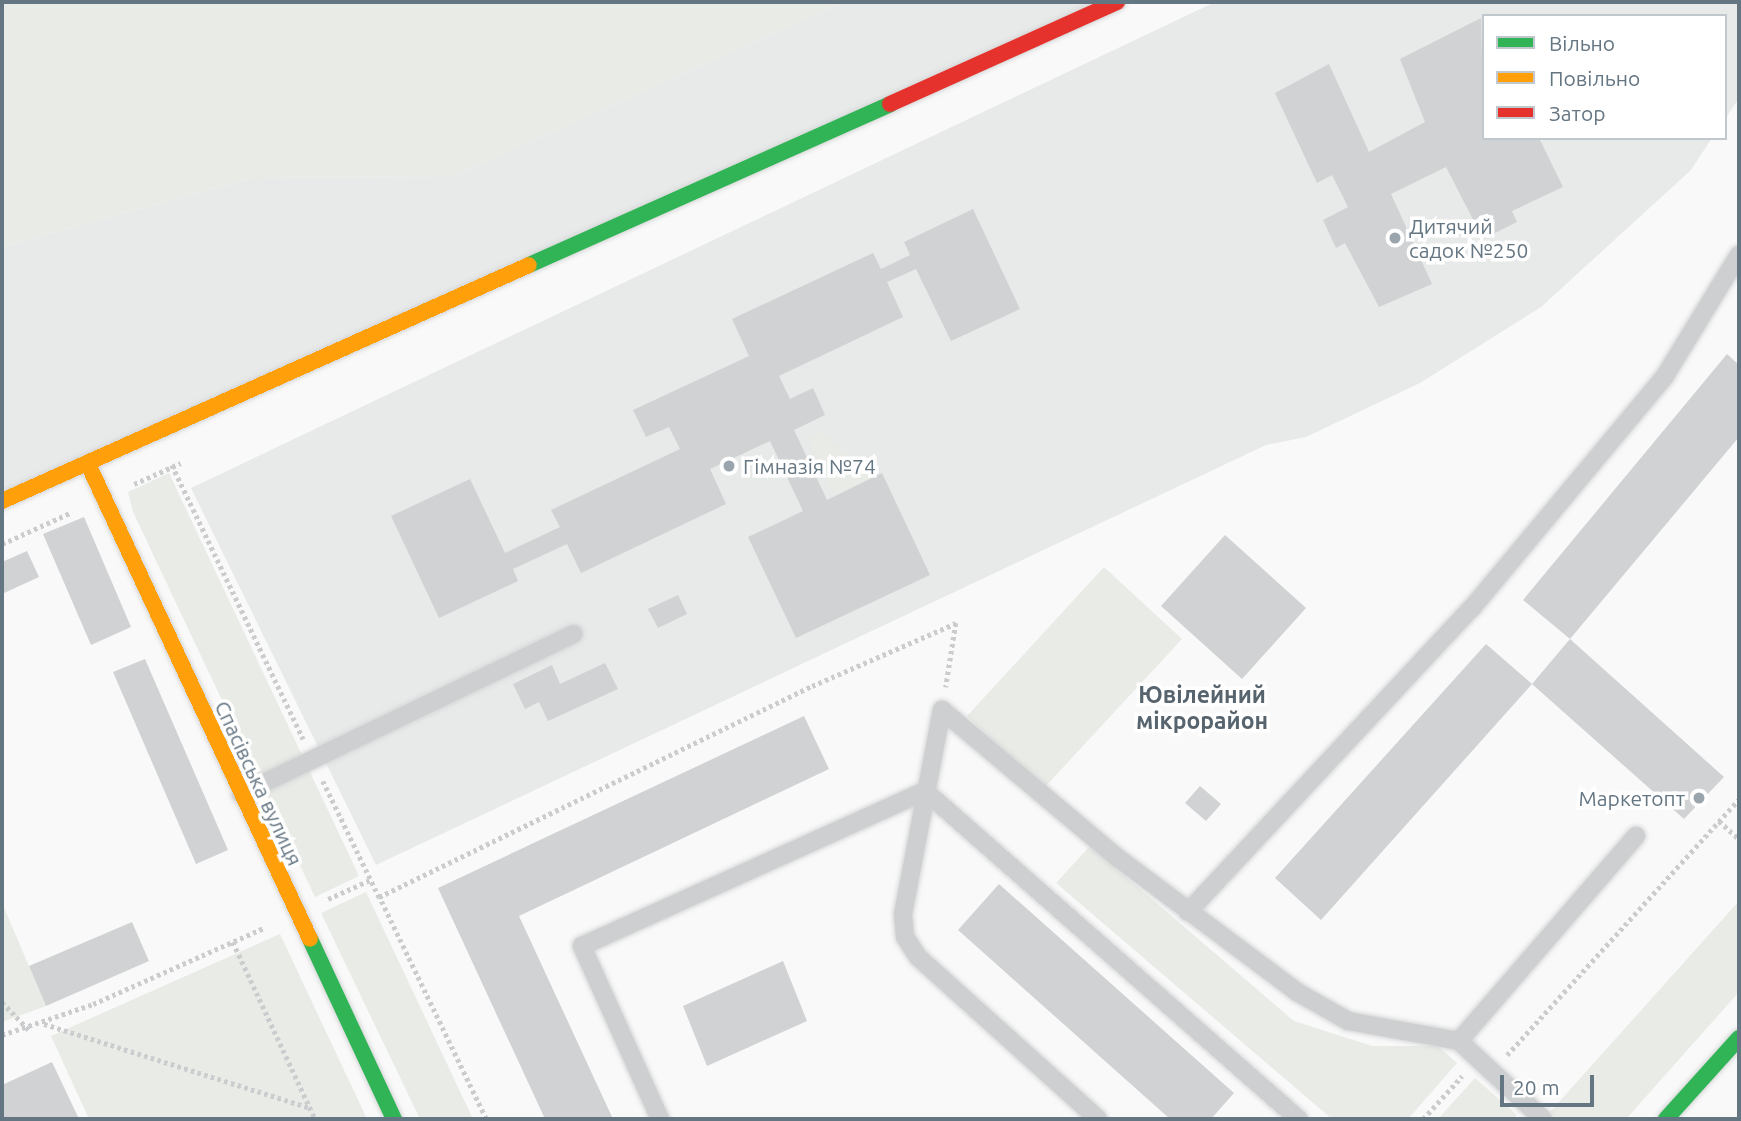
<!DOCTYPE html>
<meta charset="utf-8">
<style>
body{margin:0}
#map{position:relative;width:1741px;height:1121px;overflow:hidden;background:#f9f9f9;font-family:Ubuntu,sans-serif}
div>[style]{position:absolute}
.built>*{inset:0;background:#e8e9e9}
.green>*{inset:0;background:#e8ebe6}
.building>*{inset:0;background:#d0d2d3}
.path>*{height:4.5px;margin-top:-2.25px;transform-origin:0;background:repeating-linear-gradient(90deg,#cbcccd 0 3.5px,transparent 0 7px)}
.roads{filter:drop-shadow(0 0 2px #d5d6d7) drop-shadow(0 0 2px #d5d6d7)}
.lane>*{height:18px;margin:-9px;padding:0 9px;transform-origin:9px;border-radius:9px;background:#cecfd0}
.fast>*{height:16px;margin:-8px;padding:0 8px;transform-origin:8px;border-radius:8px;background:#30b455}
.slow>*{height:16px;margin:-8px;padding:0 8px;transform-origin:8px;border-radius:8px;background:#ff9f0a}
.jam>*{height:16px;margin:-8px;padding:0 8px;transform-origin:8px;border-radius:8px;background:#e5322d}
.dots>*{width:19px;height:19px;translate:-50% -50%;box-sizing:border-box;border:4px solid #fff;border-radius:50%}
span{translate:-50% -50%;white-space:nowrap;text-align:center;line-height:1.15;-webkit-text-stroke:7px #fff;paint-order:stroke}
.poi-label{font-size:21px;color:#657683}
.left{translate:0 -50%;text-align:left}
.right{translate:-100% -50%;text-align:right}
.street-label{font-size:21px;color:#657683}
.neighbourhood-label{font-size:23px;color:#57646e;font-weight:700}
.frame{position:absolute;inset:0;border:4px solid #657683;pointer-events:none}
.legend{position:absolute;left:1482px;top:14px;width:245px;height:126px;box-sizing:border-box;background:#fff;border:2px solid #c1c8cd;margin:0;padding:9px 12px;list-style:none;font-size:21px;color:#657683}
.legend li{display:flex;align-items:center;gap:14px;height:35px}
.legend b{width:35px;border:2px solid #c1c8cd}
.scale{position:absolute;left:1500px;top:1075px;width:94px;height:32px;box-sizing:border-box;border:4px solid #657683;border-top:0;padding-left:9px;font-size:21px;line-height:24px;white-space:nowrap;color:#657683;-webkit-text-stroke:5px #fff;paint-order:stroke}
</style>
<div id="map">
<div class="built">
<div style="clip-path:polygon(843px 2px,1117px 2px,2px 501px,2px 247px,252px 178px,451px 177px)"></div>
<div style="clip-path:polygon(1215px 2px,1739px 2px,1739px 98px,1725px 119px,1725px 16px,1484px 16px,1484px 138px,1712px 138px,1691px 170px,1541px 307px,1420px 383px,1306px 437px,1266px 445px,376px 865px,191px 488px)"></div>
</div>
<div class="green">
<div style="clip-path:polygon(2px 2px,843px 2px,451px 177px,252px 178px,2px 247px)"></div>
<div style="clip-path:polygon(821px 432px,875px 476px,834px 496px,808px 439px)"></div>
<div style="clip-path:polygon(169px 473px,359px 876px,315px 897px,133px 512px,128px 492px)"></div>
<div style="clip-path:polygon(1104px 567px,1182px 639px,1044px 788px,967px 716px)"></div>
<div style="clip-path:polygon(1090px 846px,1294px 1021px,1372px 1046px,1438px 1046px,1457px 1063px,1408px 1119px,1332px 1119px,1056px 883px)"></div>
<div style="clip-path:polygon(366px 892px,473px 1119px,420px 1119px,321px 913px)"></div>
<div style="clip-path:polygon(1739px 901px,1739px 992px,1626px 1119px,1558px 1119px,1550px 1112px)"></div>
<div style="clip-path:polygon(2px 903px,46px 1006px,2px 1022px)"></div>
<div style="clip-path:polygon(280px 934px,367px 1119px,89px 1119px,51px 1036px)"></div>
<div style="clip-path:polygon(1475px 1078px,1517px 1115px,1513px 1119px,1438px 1119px)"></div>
</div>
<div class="building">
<div style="clip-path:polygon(1481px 18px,1484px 138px,1539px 138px,1563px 187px,1512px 211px,1517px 222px,1483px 239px,1446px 167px,1391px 194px,1432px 284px,1379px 307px,1345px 243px,1336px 248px,1323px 220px,1348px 207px,1332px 175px,1317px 183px,1275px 93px,1329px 64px,1369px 152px,1425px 122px,1400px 59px)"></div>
<div style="clip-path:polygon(973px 209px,1020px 309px,951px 341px,916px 269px,887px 282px,903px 317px,779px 376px,790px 399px,813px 388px,825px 415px,794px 430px,827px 500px,882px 473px,930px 575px,796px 638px,748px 537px,803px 511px,770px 441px,710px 469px,726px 504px,581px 573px,567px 544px,513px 569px,518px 581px,439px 618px,391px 516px,470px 479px,505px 553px,560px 527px,551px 510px,680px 449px,669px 427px,646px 437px,633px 410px,749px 356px,732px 319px,873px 253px,881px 269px,910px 255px,904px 242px)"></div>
<div style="clip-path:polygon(1727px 354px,1739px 365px,1739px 437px,1570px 639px,1523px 600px)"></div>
<div style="clip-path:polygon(84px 517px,131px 627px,91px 645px,43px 534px)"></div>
<div style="clip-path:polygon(1225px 535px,1306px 608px,1242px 679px,1161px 606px)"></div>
<div style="clip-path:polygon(27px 551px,39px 577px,2px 594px,2px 562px)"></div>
<div style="clip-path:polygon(678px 595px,687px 614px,658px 628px,648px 609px)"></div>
<div style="clip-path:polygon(1570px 639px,1724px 777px,1684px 819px,1532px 684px)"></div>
<div style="clip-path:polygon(1486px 644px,1532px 684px,1321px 920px,1275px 878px)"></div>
<div style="clip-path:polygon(145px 659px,228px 850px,196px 864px,113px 672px)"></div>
<div style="clip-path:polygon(605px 663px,618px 689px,548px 721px,539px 702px,525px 709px,513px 684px,552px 665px,560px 684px)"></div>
<div style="clip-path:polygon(804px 716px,829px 769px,519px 916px,613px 1119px,545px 1119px,438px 888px)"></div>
<div style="clip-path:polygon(1200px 786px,1221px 804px,1206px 821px,1185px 803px)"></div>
<div style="clip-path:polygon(999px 884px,1234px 1093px,1211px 1119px,1170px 1119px,958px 930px)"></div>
<div style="clip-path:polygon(132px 922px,149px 961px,46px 1006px,29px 966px)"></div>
<div style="clip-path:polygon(783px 961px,807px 1021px,707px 1066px,683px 1006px)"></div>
<div style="clip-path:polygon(52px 1062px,79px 1119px,2px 1119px,2px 1085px)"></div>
</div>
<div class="path">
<div style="left:172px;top:465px;width:304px;rotate:64.4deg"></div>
<div style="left:134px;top:484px;width:51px;rotate:-24.1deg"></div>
<div style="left:2px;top:544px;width:77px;rotate:-24.6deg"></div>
<div style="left:323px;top:781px;width:129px;rotate:64.2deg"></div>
<div style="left:1719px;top:821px;width:27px;rotate:42deg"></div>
<div style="left:328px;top:899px;width:46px;rotate:-24.3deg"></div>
<div style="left:233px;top:942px;width:195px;rotate:65.1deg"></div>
<div style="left:2px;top:1002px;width:39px;rotate:46deg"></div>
<div style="left:44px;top:1024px;width:279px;rotate:17.5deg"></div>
<div style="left:2px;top:1035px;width:96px;rotate:-18.8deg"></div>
<div style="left:93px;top:1004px;width:189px;rotate:-24deg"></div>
<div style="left:1507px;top:1055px;width:345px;rotate:-47.8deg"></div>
<div style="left:486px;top:1119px;width:246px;rotate:-115.7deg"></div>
<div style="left:379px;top:897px;width:482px;rotate:-26deg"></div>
<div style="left:812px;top:686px;width:157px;rotate:-23.6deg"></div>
<div style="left:956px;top:623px;width:65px;rotate:98.9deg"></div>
<div style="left:1423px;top:1119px;width:58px;rotate:-47.8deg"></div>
</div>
<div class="roads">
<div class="lane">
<div style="left:925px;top:791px;width:497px;rotate:41.3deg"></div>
<div style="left:241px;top:794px;width:369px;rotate:-25.7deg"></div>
<div style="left:1188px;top:912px;width:415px;rotate:-47deg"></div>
<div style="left:1471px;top:609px;width:303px;rotate:-50.2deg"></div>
<div style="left:1665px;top:376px;width:142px;rotate:-58.6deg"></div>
<div style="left:1459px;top:1041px;width:271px;rotate:-49.2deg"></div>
<div style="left:660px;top:1119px;width:190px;rotate:-114.3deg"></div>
<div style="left:582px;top:946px;width:376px;rotate:-24.3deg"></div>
<div style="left:1098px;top:1119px;width:242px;rotate:-138deg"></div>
<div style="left:918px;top:957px;width:24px;rotate:-123deg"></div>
<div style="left:905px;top:937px;width:23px;rotate:-95deg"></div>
<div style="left:903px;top:914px;width:208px;rotate:-79.2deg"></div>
<div style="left:942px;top:710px;width:230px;rotate:40.1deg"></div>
<div style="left:1118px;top:858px;width:224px;rotate:36.8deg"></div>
<div style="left:1297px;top:992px;width:59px;rotate:29.6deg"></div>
<div style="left:1348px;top:1021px;width:113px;rotate:10.2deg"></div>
<div style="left:1459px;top:1041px;width:115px;rotate:42.9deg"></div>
</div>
<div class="fast">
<div style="left:529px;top:265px;width:395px;rotate:-24deg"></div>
<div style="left:310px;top:939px;width:199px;rotate:65deg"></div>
<div style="left:1666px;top:1119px;width:109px;rotate:-48deg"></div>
</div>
<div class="slow">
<div style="left:88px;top:464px;width:524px;rotate:64.95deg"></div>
<div style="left:2px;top:501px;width:577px;rotate:-24.12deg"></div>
</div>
<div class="jam">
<div style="left:890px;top:104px;width:249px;rotate:-24.2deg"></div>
</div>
</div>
<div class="dots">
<div style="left:1395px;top:238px;background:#99a4ac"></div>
<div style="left:729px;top:466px;background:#99a4ac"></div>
<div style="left:1699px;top:798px;background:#99a4ac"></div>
</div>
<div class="poi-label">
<span class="left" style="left:1409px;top:238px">Дитячий<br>садок №250</span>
<span class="left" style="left:743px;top:466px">Гімназія №74</span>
<span class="right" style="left:1685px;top:798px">Маркетопт</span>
</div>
<div class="street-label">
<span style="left:259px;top:783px;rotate:65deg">Спасівська вулиця</span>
</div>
<div class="neighbourhood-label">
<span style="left:1202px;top:708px">Ювілейний<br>мікрорайон</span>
</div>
<div class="frame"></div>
<ul class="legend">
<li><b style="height:9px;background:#30b455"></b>Вільно</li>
<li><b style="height:9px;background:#ff9f0a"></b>Повільно</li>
<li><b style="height:9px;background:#e5322d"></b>Затор</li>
</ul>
<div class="scale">20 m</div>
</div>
